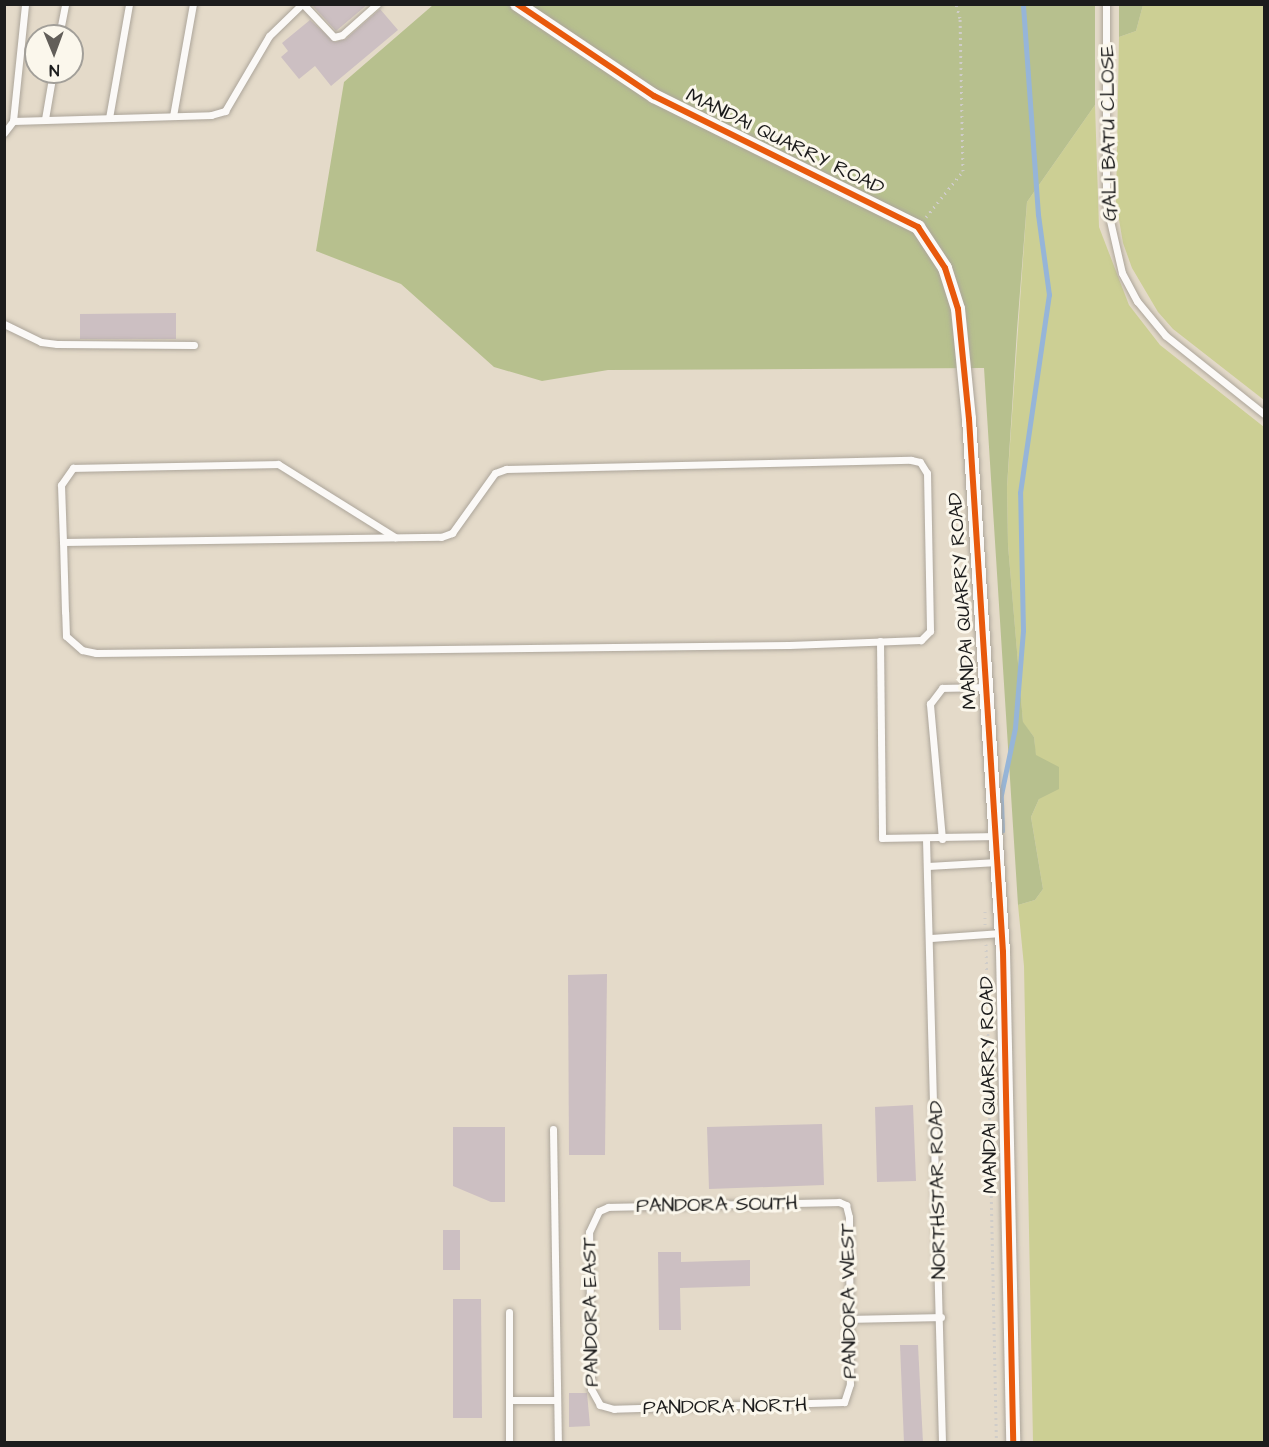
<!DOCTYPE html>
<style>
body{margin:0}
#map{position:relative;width:1269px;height:1447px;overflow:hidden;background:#e4dac9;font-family:"Architects Daughter",sans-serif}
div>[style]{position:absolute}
.green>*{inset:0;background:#cccf94}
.forest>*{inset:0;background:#b7c08e}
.stream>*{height:4.5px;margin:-2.25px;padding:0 2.25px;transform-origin:2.25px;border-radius:2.25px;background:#96b5d8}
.building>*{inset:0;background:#ccbfc2}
.path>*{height:3px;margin-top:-1.5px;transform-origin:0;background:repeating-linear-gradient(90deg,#cfccc8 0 1.5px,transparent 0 6px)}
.roads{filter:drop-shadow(0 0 2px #aca59a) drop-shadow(0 0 2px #aca59a)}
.service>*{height:7px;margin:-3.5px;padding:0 3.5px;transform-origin:3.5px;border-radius:3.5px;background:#fbf9f7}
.minor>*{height:14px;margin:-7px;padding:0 7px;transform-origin:7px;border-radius:7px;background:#fbf9f7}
.cycleway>*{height:6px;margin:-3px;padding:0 3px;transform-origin:3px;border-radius:3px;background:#e8590c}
span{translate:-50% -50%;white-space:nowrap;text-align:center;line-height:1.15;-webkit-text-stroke:6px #fbf7ec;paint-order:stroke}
.street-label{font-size:20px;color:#1c1c1c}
.frame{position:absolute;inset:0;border:6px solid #1c1c1c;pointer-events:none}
.north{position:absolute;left:24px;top:24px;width:60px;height:60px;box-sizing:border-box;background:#fbf7ec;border:2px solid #a29f99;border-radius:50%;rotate:179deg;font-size:16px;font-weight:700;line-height:24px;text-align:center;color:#1c1c1c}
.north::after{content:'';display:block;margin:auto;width:21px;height:27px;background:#625e59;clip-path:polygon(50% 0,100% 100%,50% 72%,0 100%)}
</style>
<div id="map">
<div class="green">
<div style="clip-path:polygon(1143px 5px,1264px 5px,1264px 400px,1173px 329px,1158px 312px,1132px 268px,1123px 243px,1116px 202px,1119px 37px,1136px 31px)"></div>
<div style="clip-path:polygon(1095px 105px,1099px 227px,1129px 305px,1160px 345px,1264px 427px,1264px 1442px,1033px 1442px,1024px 966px,1018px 905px,1035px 900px,1043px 889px,1031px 817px,1039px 799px,1034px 737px,1023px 723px,1008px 545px,1007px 487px,1027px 202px)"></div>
</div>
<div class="forest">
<div style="clip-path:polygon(433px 5px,1095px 5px,1095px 105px,1027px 202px,1017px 330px,1007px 487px,1008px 545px,1023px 722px,1034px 737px,1036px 755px,1059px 767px,1059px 789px,1039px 799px,1031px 817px,1043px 889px,1035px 900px,1018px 905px,984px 368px,608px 370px,542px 381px,494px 367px,401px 284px,316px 251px,344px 82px)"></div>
<div style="clip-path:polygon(1119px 5px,1143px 5px,1136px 31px,1119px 37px)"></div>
</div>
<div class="stream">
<div style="left:1002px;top:831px;width:36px;rotate:-92deg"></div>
<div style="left:1001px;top:795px;width:68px;rotate:-78.2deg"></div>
<div style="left:1015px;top:728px;width:97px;rotate:-85.3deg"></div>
<div style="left:1023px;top:631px;width:138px;rotate:-91.2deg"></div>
<div style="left:1020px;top:493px;width:200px;rotate:-81.7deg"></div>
<div style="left:1049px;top:295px;width:81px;rotate:-97.8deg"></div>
<div style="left:1038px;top:215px;width:212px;rotate:-94.1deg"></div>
</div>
<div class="building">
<div style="clip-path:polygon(311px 4px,368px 4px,336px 31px)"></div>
<div style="clip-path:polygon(380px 9px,398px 30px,331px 86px,315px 66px,299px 79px,281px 57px,288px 51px,282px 43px,310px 20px,335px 42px,346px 39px)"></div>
<div style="clip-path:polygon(176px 313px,176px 339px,80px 339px,80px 314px)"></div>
<div style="clip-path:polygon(607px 974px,605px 1155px,569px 1155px,568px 975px)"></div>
<div style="clip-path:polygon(913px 1105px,916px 1181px,877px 1182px,875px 1107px)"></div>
<div style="clip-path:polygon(822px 1124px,824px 1185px,709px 1189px,707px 1127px)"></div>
<div style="clip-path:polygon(453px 1127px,505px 1127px,505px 1202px,491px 1202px,453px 1186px)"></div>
<div style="clip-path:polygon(443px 1230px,460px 1230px,460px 1270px,443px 1270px)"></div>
<div style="clip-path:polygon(658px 1252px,681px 1252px,681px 1262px,750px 1260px,750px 1286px,680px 1288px,681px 1330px,659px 1330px)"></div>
<div style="clip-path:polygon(453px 1299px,481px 1299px,482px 1418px,453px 1418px)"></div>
<div style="clip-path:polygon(900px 1345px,918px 1345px,923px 1443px,904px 1443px)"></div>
<div style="clip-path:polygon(569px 1393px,587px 1393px,590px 1426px,569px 1427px)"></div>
</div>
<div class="path">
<div style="left:926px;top:217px;width:59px;rotate:-51.2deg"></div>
<div style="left:963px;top:171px;width:153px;rotate:-91.1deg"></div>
<div style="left:960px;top:18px;width:15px;rotate:-106deg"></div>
<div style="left:985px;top:911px;width:14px;rotate:90deg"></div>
<div style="left:986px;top:944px;width:498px;rotate:88.8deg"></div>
</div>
<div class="roads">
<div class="service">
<div style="left:303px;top:4px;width:45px;rotate:46.8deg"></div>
<div style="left:334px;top:37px;width:8px;rotate:-14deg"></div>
<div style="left:342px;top:35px;width:47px;rotate:-41.5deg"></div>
<div style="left:1106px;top:4px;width:199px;rotate:90deg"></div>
<div style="left:1106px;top:203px;width:72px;rotate:77.1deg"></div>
<div style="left:1122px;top:273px;width:32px;rotate:62deg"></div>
<div style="left:1137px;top:301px;width:45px;rotate:50.4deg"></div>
<div style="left:1166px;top:336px;width:125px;rotate:38.5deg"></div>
<div style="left:59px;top:36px;width:33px;rotate:-79deg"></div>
<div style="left:173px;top:116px;width:114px;rotate:-79.9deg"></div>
<div style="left:109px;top:118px;width:116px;rotate:-80deg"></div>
<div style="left:45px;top:119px;width:48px;rotate:-80.3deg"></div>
<div style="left:13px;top:121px;width:198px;rotate:-1.7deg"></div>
<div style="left:211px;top:115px;width:15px;rotate:-16deg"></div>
<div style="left:225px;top:111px;width:87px;rotate:-59.6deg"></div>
<div style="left:269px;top:36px;width:46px;rotate:-44.1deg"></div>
<div style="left:4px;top:133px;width:15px;rotate:-53deg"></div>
<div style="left:13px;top:121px;width:118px;rotate:-84.1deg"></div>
<div style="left:4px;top:324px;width:41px;rotate:25.9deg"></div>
<div style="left:41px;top:342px;width:16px;rotate:7deg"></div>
<div style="left:57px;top:344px;width:137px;rotate:0.4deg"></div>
<div style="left:63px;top:542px;width:378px;rotate:-0.8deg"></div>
<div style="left:441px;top:537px;width:12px;rotate:-20deg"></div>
<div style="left:452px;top:533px;width:74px;rotate:-54.4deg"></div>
<div style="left:495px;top:473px;width:12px;rotate:-20deg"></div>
<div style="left:506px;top:469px;width:405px;rotate:-1.3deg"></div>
<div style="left:911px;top:460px;width:9px;rotate:13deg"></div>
<div style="left:920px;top:462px;width:13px;rotate:58deg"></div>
<div style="left:927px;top:473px;width:158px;rotate:88.9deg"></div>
<div style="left:930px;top:631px;width:13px;rotate:135deg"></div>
<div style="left:921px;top:640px;width:132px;rotate:177.8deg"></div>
<div style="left:789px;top:645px;width:693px;rotate:179.34deg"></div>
<div style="left:96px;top:653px;width:14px;rotate:-168deg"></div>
<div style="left:82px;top:650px;width:21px;rotate:-139deg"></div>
<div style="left:66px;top:636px;width:24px;rotate:-92deg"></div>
<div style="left:65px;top:612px;width:70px;rotate:-91.6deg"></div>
<div style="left:63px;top:542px;width:57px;rotate:-92deg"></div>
<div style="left:61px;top:485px;width:21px;rotate:-55deg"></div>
<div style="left:73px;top:468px;width:205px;rotate:-1.1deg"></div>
<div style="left:278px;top:464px;width:138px;rotate:32deg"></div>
<div style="left:880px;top:641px;width:197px;rotate:89.4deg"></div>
<div style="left:882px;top:838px;width:113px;rotate:-1deg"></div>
<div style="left:926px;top:839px;width:603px;rotate:88.48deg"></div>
<div style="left:942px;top:839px;width:136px;rotate:-95.1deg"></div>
<div style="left:930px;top:704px;width:20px;rotate:-53deg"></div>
<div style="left:942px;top:688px;width:44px;rotate:-1.3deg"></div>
<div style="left:928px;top:866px;width:69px;rotate:-3.3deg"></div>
<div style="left:931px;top:938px;width:70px;rotate:-4.1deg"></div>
<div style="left:553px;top:1129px;width:313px;rotate:89.1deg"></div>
<div style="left:839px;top:1202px;width:8px;rotate:23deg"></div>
<div style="left:846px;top:1205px;width:12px;rotate:76deg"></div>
<div style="left:849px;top:1217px;width:167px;rotate:89.7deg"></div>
<div style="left:850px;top:1384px;width:19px;rotate:108deg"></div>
<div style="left:844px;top:1402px;width:230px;rotate:178.3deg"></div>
<div style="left:614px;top:1409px;width:15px;rotate:-164deg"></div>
<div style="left:600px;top:1405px;width:18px;rotate:-119deg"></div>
<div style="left:591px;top:1389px;width:157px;rotate:-90.7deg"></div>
<div style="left:589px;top:1232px;width:23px;rotate:-65deg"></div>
<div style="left:599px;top:1211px;width:10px;rotate:-24deg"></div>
<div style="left:608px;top:1207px;width:231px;rotate:-1.2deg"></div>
<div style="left:509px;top:1312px;width:130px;rotate:90deg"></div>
<div style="left:849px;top:1319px;width:92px;rotate:-1.2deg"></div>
<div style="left:509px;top:1400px;width:48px"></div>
</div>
<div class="minor">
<div style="left:517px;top:4px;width:165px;rotate:33.9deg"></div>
<div style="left:654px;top:96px;width:295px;rotate:26.4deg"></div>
<div style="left:918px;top:227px;width:49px;rotate:56.6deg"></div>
<div style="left:945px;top:268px;width:43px;rotate:72.4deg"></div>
<div style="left:958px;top:309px;width:111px;rotate:84.3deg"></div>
<div style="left:969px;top:419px;width:534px;rotate:86.35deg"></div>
<div style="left:1003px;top:952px;width:490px;rotate:88.8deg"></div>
</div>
</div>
<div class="cycleway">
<div style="left:517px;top:4px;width:165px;rotate:33.9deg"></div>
<div style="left:654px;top:96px;width:295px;rotate:26.4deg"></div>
<div style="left:918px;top:227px;width:49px;rotate:56.6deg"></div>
<div style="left:945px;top:268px;width:43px;rotate:72.4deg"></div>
<div style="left:958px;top:309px;width:111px;rotate:84.3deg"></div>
<div style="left:969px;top:419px;width:534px;rotate:86.35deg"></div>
<div style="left:1003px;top:952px;width:490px;rotate:88.8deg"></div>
</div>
<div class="street-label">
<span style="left:1109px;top:133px;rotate:-91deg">GALI BATU CLOSE</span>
<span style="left:785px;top:142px;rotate:26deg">MANDAI QUARRY ROAD</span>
<span style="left:963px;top:601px;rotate:-94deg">MANDAI QUARRY ROAD</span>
<span style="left:989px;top:1085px;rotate:-91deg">MANDAI QUARRY ROAD</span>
<span style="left:938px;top:1190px;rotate:-91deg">NORTHSTAR ROAD</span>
<span style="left:717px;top:1205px;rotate:-1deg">PANDORA SOUTH</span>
<span style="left:849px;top:1301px;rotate:-91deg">PANDORA WEST</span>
<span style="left:591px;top:1312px;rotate:-91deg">PANDORA EAST</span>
<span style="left:725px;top:1407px;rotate:-1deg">PANDORA NORTH</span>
</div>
<div class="frame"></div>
<div class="north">N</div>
</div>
